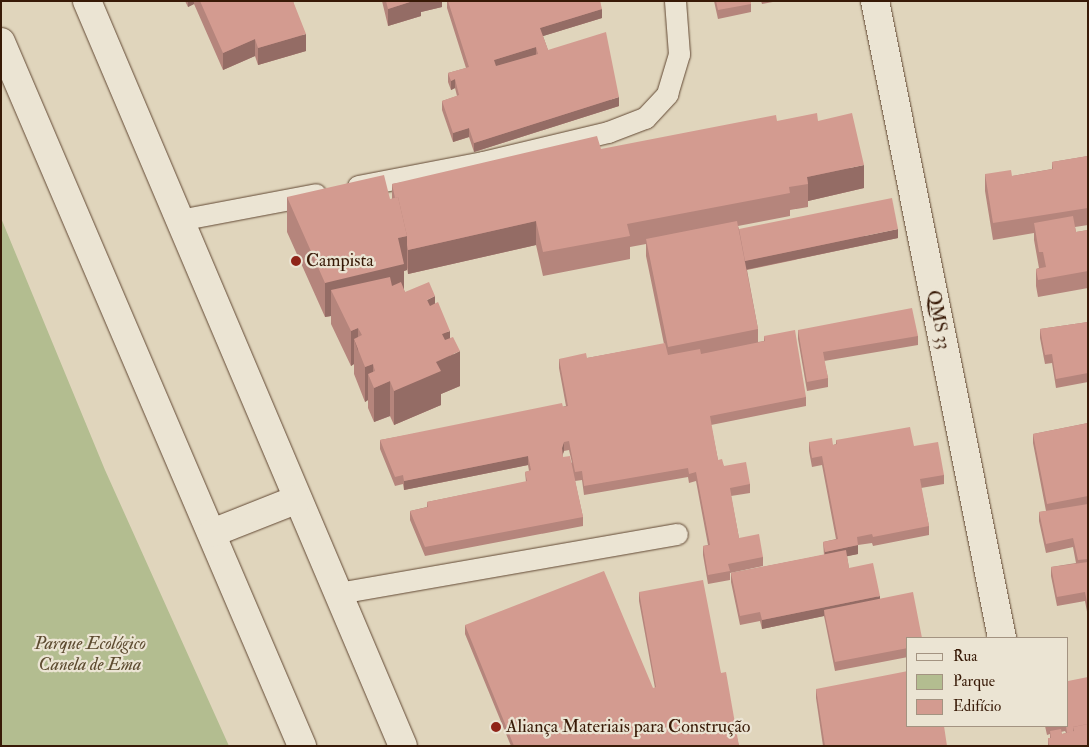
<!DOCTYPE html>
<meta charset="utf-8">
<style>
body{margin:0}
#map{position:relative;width:1089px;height:747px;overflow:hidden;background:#e0d5bc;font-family:"IM FELL Double Pica",serif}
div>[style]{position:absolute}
.green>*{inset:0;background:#b3bd90}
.roads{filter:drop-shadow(0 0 1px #624934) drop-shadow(0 0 1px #624934)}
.lane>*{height:21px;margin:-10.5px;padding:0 10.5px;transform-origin:10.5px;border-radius:10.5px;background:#ebe4d3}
.street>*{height:28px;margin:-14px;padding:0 14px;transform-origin:14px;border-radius:14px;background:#ebe4d3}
.secondary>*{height:28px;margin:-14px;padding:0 14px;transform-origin:14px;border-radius:14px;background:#ebe4d3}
.wall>*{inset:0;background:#b5857c}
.shaded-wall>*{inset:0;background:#946c65}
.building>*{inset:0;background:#d39b90}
.dots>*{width:14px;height:14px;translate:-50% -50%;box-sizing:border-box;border:2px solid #ebe4d3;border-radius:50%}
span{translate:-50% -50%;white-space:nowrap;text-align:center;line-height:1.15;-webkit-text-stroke:4.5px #ebe4d3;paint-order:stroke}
.poi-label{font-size:18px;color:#381a07}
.left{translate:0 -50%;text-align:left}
.street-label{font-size:18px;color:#381a07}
.park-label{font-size:18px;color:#5d4b30;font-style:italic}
.frame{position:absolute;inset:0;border:2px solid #381a07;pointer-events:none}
.legend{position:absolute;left:906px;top:637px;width:162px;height:90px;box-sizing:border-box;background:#ebe4d3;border:1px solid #a39381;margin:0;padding:6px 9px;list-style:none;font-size:15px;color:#381a07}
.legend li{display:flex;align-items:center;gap:10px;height:25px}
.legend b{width:25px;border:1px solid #a39381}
</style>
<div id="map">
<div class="green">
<div style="clip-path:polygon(1px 218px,105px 470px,229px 746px,1px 746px)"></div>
</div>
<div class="roads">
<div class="lane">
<div style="left:358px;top:186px;width:127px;rotate:-10.9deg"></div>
<div style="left:483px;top:162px;width:129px;rotate:-13.5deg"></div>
<div style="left:608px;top:132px;width:40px;rotate:-21deg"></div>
<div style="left:645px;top:118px;width:33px;rotate:-47deg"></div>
<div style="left:667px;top:94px;width:42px;rotate:-73.3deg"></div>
<div style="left:679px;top:54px;width:53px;rotate:-94.3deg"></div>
<div style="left:179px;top:220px;width:139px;rotate:-10.7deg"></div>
<div style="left:338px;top:593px;width:344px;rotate:-9.9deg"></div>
</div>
<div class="street">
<div style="left:875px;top:1px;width:650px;rotate:78.72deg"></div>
</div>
<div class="secondary">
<div style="left:87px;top:1px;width:809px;rotate:67.02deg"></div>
<div style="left:1px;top:42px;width:766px;rotate:66.85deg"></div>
<div style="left:212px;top:533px;width:92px;rotate:-21.6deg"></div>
</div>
</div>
<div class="wall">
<div style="clip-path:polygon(185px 1px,293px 1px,306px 51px,258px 65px,255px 56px,223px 70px,194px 4px,188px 7px)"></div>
<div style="clip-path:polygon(382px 1px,442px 1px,442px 7px,421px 12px,421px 16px,388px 26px)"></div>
<div style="clip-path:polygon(447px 1px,600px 1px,602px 18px,543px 36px,548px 50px,619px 106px,474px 152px,469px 137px,453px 142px,442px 110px,442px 101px,457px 96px,455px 88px,451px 90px,448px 82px,448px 73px,466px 68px,447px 8px)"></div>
<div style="clip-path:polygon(714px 1px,751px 1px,751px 12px,718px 19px)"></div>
<div style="clip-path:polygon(761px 1px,778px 1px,762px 4px)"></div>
<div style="clip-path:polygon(evenodd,777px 121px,818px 121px,864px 188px,808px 201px,808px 207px,790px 210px,790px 216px,738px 226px,739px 229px,898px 238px,747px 270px,758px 329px,758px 342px,764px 341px,764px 336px,806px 397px,806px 406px,711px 425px,718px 460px,724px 466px,750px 484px,750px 493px,731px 496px,739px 538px,763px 557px,763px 566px,730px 573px,730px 580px,708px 584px,703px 555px,703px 546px,708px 545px,696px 481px,689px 483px,688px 477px,584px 495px,582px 480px,575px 481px,583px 517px,583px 526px,425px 556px,410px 520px,410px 511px,427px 507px,427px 502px,526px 482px,525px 472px,529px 471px,528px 465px,404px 490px,403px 484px,395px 486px,380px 449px,380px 440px,566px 406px,559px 368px,559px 359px,587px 358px,664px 344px,646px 256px,646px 244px,630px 247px,630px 259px,543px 276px,536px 245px,408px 274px,407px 268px,407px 270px,404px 271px,404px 290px,405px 292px,435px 304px,450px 338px,460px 386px,441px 394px,441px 405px,394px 425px,390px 416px,374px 422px,368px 408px,368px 400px,365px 402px,354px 374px,354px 364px,351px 366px,331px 324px,331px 316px,325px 317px,287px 232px,287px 197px,390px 199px,392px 199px,392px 184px,777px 121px,569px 450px,572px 463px,563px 457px,563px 454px,564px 451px,569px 450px)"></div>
<div style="clip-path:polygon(1088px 156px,1088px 225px,1075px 227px,1076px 232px,1088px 230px,1088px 288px,1038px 297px,1036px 286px,1036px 269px,1039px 268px,1034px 240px,1034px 233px,993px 240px,985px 191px,985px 174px,1012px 176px,1052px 169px,1052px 162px)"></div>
<div style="clip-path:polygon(1088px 322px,1088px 382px,1056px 388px,1052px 363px,1045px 364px,1040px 338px,1040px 329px)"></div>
<div style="clip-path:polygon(798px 330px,918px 336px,918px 345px,824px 361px,828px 378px,828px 387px,807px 391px,798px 339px)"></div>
<div style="clip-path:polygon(1088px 423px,1088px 617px,1085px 601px,1057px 606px,1051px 576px,1051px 567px,1076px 563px,1073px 547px,1046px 553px,1039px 521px,1039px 512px,1046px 511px,1033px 443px,1033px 434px)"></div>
<div style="clip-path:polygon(836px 440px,914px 446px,944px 475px,944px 484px,921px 488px,929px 526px,929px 535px,873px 546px,872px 543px,858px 545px,858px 554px,847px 556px,849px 568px,880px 599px,908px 638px,908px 657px,835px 671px,824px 616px,762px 629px,760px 621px,740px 625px,731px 582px,731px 573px,824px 555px,823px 542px,836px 539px,822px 465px,812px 467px,809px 451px,809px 442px,833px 445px,836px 444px)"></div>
<div style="clip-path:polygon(639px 592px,721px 673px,739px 746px,511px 746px,465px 634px,465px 625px,653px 688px,655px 688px,639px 601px)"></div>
<div style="clip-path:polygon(evenodd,1088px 677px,1088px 746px,1048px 746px,1048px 738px,1050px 738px,1050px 734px,1047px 735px,1045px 726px,1068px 726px,1088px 677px,1065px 731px,1066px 733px,1062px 734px,1061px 732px,1065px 731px)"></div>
<div style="clip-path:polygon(816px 689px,947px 746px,823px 746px,816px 698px)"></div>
</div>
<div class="shaded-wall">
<div style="clip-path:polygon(188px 1px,194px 1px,194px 4px,188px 7px)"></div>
<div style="clip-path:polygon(413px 1px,442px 1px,442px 7px,421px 12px,421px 16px,388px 26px,388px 9px)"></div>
<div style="clip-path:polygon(602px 9px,602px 18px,540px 37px,540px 28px)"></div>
<div style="clip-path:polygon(306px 34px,306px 51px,258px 65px,258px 48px)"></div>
<div style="clip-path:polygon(255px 39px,255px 56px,223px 70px,223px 53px)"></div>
<div style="clip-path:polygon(536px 47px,536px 56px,494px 69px,494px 60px)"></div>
<div style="clip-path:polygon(455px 79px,455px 88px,451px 90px,451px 81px)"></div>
<div style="clip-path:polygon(619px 97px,619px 106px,474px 152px,474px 143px)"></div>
<div style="clip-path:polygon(469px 128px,469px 137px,453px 142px,453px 133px)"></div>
<div style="clip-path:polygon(864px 165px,864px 188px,808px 201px,808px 184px,807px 177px)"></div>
<div style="clip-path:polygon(536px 221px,536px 245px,408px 274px,408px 250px)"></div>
<div style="clip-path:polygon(898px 229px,898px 238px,744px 270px,744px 261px)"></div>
<div style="clip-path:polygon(407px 236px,407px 270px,404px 271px,404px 299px,331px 290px,331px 316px,325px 317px,325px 283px,398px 238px)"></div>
<div style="clip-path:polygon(435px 296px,435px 330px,427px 300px)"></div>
<div style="clip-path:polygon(358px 328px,358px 351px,354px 339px,354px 364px,351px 366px,351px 331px)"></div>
<div style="clip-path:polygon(450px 331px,450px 356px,460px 351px,460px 386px,441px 394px,441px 405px,394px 425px,394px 391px,436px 362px,442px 334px)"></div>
<div style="clip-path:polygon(373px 364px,373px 384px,368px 374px,368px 400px,365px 402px,365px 367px)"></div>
<div style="clip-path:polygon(390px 381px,390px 416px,374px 422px,374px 388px)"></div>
<div style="clip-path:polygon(564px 442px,564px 451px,562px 456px,562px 448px)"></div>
<div style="clip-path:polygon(528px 456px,528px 465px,404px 490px,404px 481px)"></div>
<div style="clip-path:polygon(858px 545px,858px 554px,825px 561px,825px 552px)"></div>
<div style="clip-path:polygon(880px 596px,880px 605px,824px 610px,824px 616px,762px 629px,762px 620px)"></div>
</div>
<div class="building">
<div style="clip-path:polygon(200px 1px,293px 1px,306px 34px,258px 48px,255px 39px,223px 53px)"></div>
<div style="clip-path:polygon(386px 1px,413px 1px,388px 9px)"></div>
<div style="clip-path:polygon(evenodd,448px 1px,600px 1px,602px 9px,540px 28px,548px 50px,606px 32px,619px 97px,474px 143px,469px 128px,453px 133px,442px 101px,459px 95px,455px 79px,451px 81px,448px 73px,469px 67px,448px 1px,536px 47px,538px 54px,496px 66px,494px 60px,536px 47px)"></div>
<div style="clip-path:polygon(716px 1px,751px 1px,751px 4px,718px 10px)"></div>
<div style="clip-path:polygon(817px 113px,818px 121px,852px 113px,864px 165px,807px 177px,808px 184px,789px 187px,790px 193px,627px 224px,630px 236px,543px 252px,536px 221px,408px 250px,407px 245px,407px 236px,398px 197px,395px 198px,392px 184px,597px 136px,601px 149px,776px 115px,777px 121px)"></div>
<div style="clip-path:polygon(1088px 156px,1088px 208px,993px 223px,985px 174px,1011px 170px,1012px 176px,1053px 169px,1052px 162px)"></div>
<div style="clip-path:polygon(384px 175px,390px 199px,398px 197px,407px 236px,398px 238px,404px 264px,325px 283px,287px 197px)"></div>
<div style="clip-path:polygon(892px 198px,898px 229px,745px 261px,739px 229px)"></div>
<div style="clip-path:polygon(1073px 216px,1076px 232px,1088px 230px,1088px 271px,1038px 280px,1036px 269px,1046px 267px,1043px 252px,1039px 252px,1034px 223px)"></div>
<div style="clip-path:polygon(737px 221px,758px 329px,668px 347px,646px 239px)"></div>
<div style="clip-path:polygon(390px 277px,392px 286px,401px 282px,405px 292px,429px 282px,435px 296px,427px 300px,430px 306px,438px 302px,450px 331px,442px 334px,445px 340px,453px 337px,460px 351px,436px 362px,441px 371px,394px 391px,390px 381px,374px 388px,368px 374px,375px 371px,373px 364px,365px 367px,354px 339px,362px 335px,358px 328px,351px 331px,331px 290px)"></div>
<div style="clip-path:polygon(912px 308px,918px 336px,823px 352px,828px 378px,807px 382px,798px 330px)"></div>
<div style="clip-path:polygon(1088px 322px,1088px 373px,1056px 379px,1052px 354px,1045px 355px,1040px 329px)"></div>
<div style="clip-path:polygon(795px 330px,806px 397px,710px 416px,718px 460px,722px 459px,724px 466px,746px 462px,750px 484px,730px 488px,739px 538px,759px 534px,763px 557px,728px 564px,730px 571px,708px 575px,703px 546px,710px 545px,696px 472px,689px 474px,688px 468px,584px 486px,582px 471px,575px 472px,569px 441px,564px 442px,562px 448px,563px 457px,570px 456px,583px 517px,425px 547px,410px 511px,428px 507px,427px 502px,527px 481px,525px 472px,531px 470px,528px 456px,404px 481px,403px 475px,395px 477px,380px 440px,562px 403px,563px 407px,568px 406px,559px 359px,586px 353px,587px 358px,665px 343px,668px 355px,700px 349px,701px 354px,765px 341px,764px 336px)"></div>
<div style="clip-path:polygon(1088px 423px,1088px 496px,1047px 504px,1033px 434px)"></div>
<div style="clip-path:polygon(910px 427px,914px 446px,938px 442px,944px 475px,920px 479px,929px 526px,873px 537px,872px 534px,857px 537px,858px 545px,825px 552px,823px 542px,838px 539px,822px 456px,812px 458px,809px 442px,832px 438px,833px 445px,837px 444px,836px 440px)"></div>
<div style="clip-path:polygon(1088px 504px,1088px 559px,1078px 560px,1073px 538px,1046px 544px,1039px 512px)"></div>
<div style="clip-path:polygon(846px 550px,849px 568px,873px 563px,880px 596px,762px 620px,760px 612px,740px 616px,731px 573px)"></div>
<div style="clip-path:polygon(1088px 562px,1088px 608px,1085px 592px,1057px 597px,1051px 567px)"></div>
<div style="clip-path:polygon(604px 571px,653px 688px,656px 687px,639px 592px,703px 580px,721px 673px,726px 672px,739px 746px,514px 746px,465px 625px)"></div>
<div style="clip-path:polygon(913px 592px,922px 638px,908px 638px,908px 648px,835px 662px,824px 610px)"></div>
<div style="clip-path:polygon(908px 671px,908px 726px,944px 726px,947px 746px,825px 746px,816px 689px)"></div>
<div style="clip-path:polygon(1088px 677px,1088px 724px,1073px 727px,1073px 732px,1067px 733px,1066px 726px,1068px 726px,1068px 681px)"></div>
<div style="clip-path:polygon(1088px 724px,1088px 746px,1049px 746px,1048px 738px,1051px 738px,1050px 731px,1061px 729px,1062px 734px,1074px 731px,1073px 727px)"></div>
</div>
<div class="dots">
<div style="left:296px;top:261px;background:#8f2418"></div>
<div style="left:496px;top:727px;background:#8f2418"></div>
</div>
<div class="poi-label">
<span class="left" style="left:306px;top:261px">Campista</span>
<span class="left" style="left:506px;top:727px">Aliança Materiais para Construção</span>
</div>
<div class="street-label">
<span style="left:938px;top:320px;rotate:79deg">QMS 33</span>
</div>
<div class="park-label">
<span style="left:90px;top:655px">Parque Ecológico<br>Canela de Ema</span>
</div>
<div class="frame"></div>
<ul class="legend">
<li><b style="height:6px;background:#ebe4d3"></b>Rua</li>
<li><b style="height:14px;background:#b3bd90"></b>Parque</li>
<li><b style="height:14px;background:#d39b90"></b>Edifício</li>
</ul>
</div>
